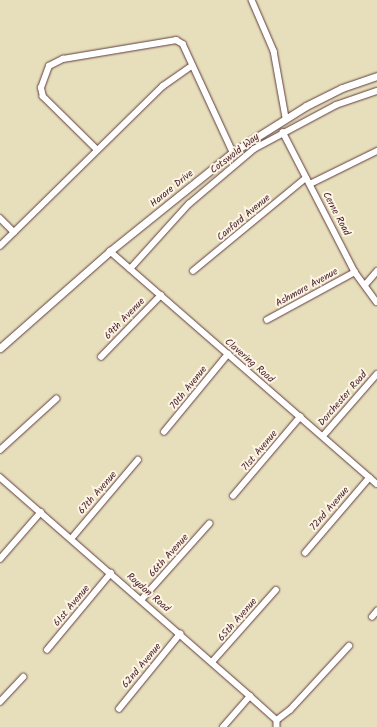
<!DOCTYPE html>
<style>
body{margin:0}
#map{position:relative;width:377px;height:727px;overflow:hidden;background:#e7dfbb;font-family:Kalam,sans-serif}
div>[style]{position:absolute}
.roads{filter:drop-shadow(0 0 1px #623c41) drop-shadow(0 0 1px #623c41)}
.minor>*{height:5.5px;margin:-2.75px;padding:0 2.75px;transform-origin:2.75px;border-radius:2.75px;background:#fff}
.major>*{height:7px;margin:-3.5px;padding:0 3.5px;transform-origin:3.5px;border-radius:3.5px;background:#fff}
span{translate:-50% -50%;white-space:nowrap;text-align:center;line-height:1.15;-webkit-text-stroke:4px #fcf5e5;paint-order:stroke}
.street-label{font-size:10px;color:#4a1f2b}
</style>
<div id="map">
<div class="roads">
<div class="minor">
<div style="left:252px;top:0;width:56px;rotate:66.7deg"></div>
<div style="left:274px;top:51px;width:68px;rotate:79.8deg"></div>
<div style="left:283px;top:132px;width:157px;rotate:62.8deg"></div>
<div style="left:355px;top:272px;width:37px;rotate:54deg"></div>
<div style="left:97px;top:150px;width:76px;rotate:-135.5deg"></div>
<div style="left:43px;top:97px;width:9px;rotate:-103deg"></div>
<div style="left:41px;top:88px;width:23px;rotate:-70deg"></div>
<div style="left:49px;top:66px;width:16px;rotate:-27deg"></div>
<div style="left:63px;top:59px;width:115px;rotate:-9.5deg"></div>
<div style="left:176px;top:40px;width:8px;rotate:30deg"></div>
<div style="left:183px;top:44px;width:119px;rotate:65.2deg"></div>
<div style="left:310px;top:184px;width:75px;rotate:-26.2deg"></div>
<div style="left:0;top:218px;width:20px;rotate:45deg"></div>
<div style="left:0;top:246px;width:228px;rotate:-44.5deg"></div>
<div style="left:163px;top:86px;width:35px;rotate:-35deg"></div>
<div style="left:110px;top:251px;width:354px;rotate:41.1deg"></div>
<div style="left:130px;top:269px;width:88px;rotate:-47.8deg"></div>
<div style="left:189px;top:204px;width:85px;rotate:-40.2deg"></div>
<div style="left:254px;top:149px;width:93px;rotate:-28.2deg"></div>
<div style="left:336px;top:105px;width:43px;rotate:-18.9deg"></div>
<div style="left:193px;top:271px;width:146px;rotate:-39.5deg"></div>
<div style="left:365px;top:285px;width:18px;rotate:-49deg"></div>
<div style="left:267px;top:320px;width:100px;rotate:-28.6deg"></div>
<div style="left:101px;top:357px;width:86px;rotate:-45.9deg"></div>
<div style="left:164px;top:432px;width:101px;rotate:-50.6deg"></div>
<div style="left:323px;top:436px;width:82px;rotate:-48.9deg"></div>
<div style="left:0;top:450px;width:76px;rotate:-42.3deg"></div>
<div style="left:0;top:477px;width:332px;rotate:41.2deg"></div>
<div style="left:250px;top:696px;width:36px;rotate:42deg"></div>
<div style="left:277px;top:720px;width:7px;rotate:90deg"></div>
<div style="left:233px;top:496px;width:104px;rotate:-49.7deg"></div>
<div style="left:72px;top:538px;width:102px;rotate:-49.8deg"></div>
<div style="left:305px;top:553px;width:99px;rotate:-49.5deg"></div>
<div style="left:0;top:559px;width:62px;rotate:-48.9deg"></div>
<div style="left:142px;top:599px;width:101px;rotate:-48.2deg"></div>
<div style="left:372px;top:617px;width:8px;rotate:-50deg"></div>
<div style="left:47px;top:650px;width:100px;rotate:-50.3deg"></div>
<div style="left:212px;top:662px;width:96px;rotate:-48.4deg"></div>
<div style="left:0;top:702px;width:34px;rotate:-47deg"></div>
<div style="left:119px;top:709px;width:97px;rotate:-50.9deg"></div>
<div style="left:277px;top:720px;width:16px;rotate:-38deg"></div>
<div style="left:290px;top:710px;width:87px;rotate:-47.3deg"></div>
<div style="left:223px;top:727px;width:41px;rotate:-48.9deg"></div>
</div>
<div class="major">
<div style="left:0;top:348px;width:147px;rotate:-41.4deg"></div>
<div style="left:110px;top:251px;width:158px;rotate:-38.8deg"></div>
<div style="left:233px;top:152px;width:86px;rotate:-32.2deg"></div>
<div style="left:306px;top:106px;width:40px;rotate:-26.6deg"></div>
<div style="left:342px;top:88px;width:37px;rotate:-19deg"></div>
</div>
</div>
<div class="street-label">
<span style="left:235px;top:154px;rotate:-38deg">Cotswold Way</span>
<span style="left:172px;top:189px;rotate:-39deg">Harare Drive</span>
<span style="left:336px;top:214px;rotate:62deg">Cerne Road</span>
<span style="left:244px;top:218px;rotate:-40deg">Canford Avenue</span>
<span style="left:307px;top:288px;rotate:-29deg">Ashmore Avenue</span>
<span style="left:125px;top:319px;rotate:-46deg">69th Avenue</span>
<span style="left:249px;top:361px;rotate:41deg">Clavering Road</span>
<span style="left:189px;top:388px;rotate:-51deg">70th Avenue</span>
<span style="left:343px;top:399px;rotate:-49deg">Dorchester Road</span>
<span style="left:260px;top:451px;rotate:-50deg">71st Avenue</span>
<span style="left:98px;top:493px;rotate:-49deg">67th Avenue</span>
<span style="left:330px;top:509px;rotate:-49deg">72nd Avenue</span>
<span style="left:169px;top:556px;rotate:-48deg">66th Avenue</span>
<span style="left:148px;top:593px;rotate:41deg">Roydon Road</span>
<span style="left:72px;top:606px;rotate:-50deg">61st Avenue</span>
<span style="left:238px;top:620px;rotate:-49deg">65th Avenue</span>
<span style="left:142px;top:666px;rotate:-50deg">62nd Avenue</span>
</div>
</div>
